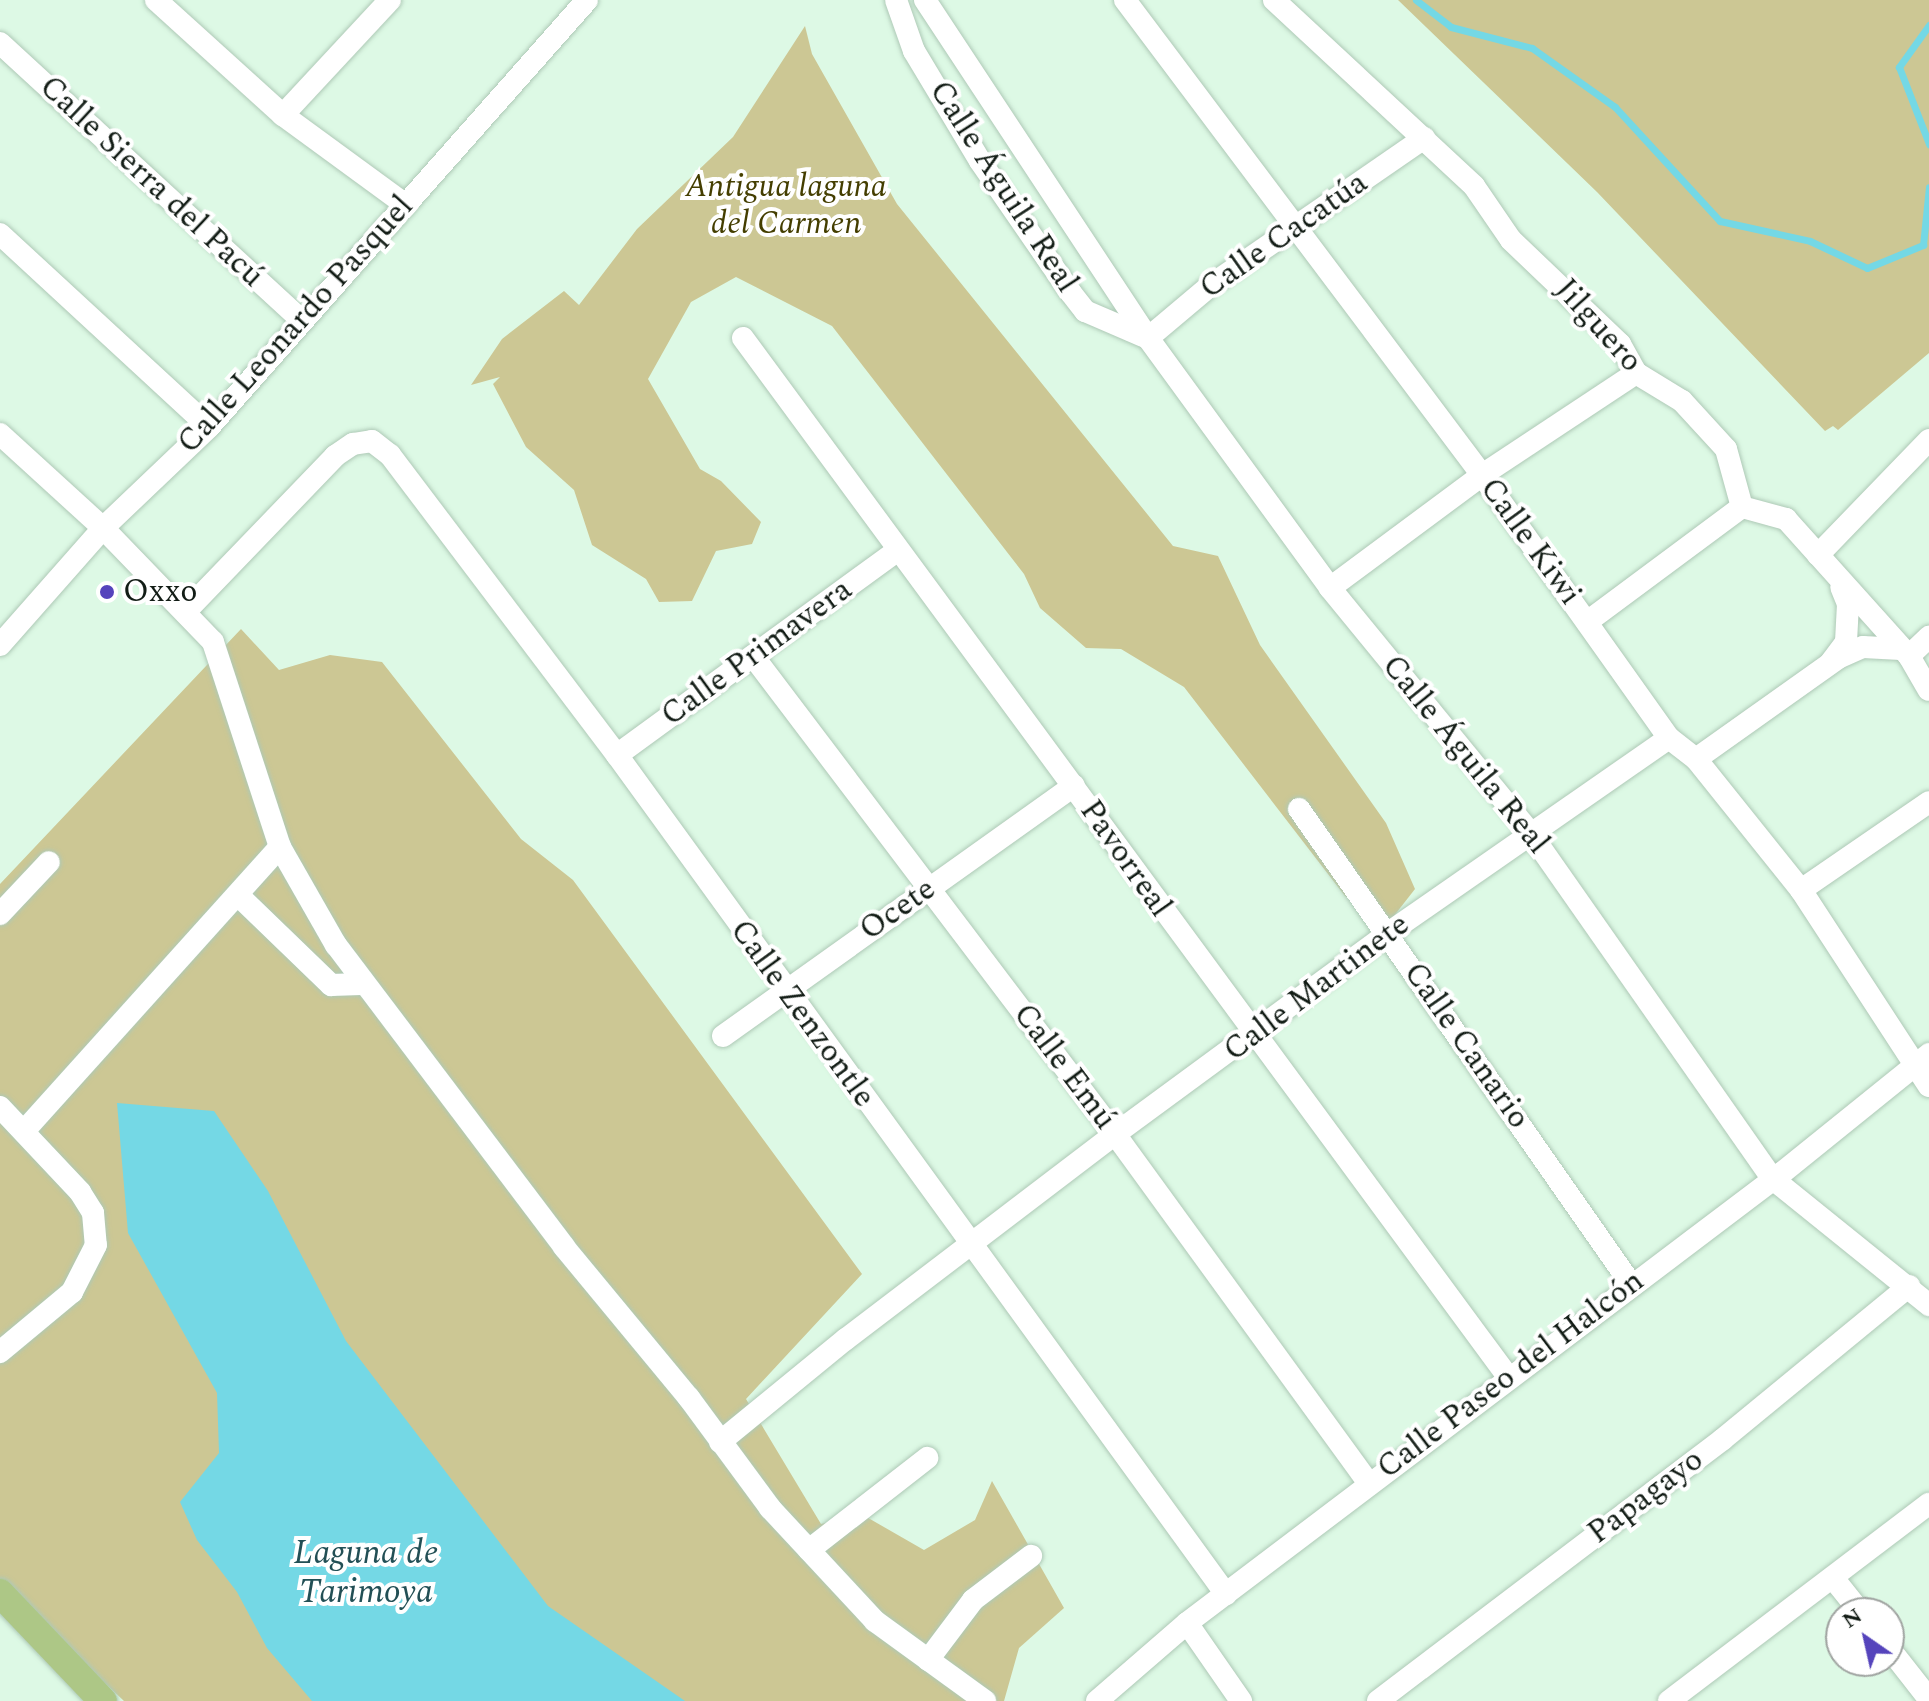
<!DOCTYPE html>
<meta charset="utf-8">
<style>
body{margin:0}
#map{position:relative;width:1929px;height:1701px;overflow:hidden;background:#ddf9e5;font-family:Spectral,serif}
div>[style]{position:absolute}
.green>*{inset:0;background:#ccc794}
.water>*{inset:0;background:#74d8e5}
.stream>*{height:7px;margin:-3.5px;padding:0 3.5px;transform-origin:3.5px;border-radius:3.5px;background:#74d8e5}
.roads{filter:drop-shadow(0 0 2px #aec9b6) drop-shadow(0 0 2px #aec9b6)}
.minor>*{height:22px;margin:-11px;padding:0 11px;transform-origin:11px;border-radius:11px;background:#fff}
.major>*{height:28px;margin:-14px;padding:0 14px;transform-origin:14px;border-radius:14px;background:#adc786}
.dots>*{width:22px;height:22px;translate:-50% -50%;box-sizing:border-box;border:4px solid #fff;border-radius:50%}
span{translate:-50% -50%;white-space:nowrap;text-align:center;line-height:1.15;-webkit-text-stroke:8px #fff;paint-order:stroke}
.street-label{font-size:32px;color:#121c15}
.park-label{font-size:32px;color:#443e00;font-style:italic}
.poi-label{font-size:32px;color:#121c15}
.left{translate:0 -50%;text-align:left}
.water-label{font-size:34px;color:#224f55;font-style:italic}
.north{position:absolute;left:1825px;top:1597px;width:80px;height:80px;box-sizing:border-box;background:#fff;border:2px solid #a0a4a1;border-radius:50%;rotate:326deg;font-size:22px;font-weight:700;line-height:32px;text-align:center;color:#121c15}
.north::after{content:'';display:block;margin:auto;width:28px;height:36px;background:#5544bc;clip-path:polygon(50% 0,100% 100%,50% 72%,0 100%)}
</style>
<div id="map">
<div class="green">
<div style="clip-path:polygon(1398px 0,1929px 0,1929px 353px,1838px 430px,1833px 426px,1825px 431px,1597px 192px)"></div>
<div style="clip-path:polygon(805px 26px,812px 54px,897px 204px,1173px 546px,1218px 556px,1260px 645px,1386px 823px,1415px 889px,1390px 921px,1345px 896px,1184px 687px,1121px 649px,1086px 648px,1040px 608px,1024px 574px,832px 326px,736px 277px,691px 302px,648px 379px,700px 469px,721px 481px,761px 522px,752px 544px,716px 551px,692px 601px,659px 602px,646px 579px,592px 545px,574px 490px,526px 447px,493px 384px,500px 377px,471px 385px,502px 339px,564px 291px,579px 305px,637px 229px,733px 137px)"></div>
<div style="clip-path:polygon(241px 629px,279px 670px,330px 655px,382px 662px,521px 839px,573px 880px,862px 1274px,746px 1399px,821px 1524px,863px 1515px,924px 1550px,975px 1520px,992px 1481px,1064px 1608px,1019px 1648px,1004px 1701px,124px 1701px,0 1584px,0 884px)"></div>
</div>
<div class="water">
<div style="clip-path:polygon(117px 1103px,214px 1111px,268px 1191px,346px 1341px,548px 1606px,685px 1701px,312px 1701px,267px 1648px,237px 1592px,197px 1540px,180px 1502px,219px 1453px,217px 1393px,128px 1233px)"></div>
</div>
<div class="stream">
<div style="left:1416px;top:0;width:44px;rotate:37.6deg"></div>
<div style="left:1451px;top:27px;width:84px;rotate:14.5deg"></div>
<div style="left:1532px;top:48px;width:102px;rotate:35.4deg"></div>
<div style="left:1615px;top:107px;width:155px;rotate:47.4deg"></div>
<div style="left:1720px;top:221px;width:92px;rotate:12.5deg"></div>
<div style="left:1810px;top:241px;width:63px;rotate:25.3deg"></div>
<div style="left:1867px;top:268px;width:61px;rotate:-22.3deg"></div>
<div style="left:1923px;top:245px;width:58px;rotate:-84.1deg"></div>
<div style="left:1929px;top:25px;width:52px;rotate:125.5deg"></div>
<div style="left:1899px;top:67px;width:83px;rotate:68.7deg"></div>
</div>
<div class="roads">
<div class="minor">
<div style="left:156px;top:0;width:171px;rotate:42.2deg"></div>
<div style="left:283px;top:115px;width:152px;rotate:36.2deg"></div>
<div style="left:896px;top:0;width:54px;rotate:70.6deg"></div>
<div style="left:914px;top:51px;width:128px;rotate:59deg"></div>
<div style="left:980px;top:161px;width:160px;rotate:55.4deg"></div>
<div style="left:1071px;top:293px;width:23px;rotate:52deg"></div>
<div style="left:1085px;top:311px;width:63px;rotate:23.3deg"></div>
<div style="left:925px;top:0;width:405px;rotate:56.6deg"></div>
<div style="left:1148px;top:338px;width:309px;rotate:53.9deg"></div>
<div style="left:1330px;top:588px;width:318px;rotate:50.7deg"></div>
<div style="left:1531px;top:834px;width:421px;rotate:55deg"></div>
<div style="left:1773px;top:1179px;width:201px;rotate:38.9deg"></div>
<div style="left:1125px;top:0;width:594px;rotate:53.07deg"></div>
<div style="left:1482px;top:475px;width:323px;rotate:54.6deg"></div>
<div style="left:1669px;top:738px;width:34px;rotate:38deg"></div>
<div style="left:1696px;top:759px;width:168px;rotate:51.3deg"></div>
<div style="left:1801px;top:890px;width:234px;rotate:56.9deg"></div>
<div style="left:1274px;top:0;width:273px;rotate:42.9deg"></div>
<div style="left:1474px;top:186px;width:65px;rotate:55.6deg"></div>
<div style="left:1511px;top:240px;width:151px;rotate:43.7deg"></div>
<div style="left:1620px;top:344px;width:33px;rotate:61deg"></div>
<div style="left:1636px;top:373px;width:54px;rotate:31.3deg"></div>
<div style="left:1682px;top:401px;width:65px;rotate:47.5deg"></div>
<div style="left:1726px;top:449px;width:60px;rotate:74.6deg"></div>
<div style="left:1742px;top:507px;width:46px;rotate:15.3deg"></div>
<div style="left:1786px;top:519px;width:184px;rotate:48.1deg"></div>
<div style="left:1909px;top:656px;width:39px;rotate:60deg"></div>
<div style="left:0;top:43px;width:410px;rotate:42.6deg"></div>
<div style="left:283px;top:115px;width:157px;rotate:-47.1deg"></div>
<div style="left:0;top:234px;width:284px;rotate:42.7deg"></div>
<div style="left:743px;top:338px;width:1292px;rotate:53.63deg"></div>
<div style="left:1148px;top:338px;width:82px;rotate:-40.1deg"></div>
<div style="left:1211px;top:285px;width:259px;rotate:-34.6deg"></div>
<div style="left:0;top:434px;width:139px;rotate:42.4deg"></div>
<div style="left:103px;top:528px;width:158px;rotate:46deg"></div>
<div style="left:213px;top:642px;width:216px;rotate:71.9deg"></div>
<div style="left:280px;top:847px;width:113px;rotate:60.3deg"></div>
<div style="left:336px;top:945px;width:378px;rotate:52.9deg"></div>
<div style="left:564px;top:1247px;width:196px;rotate:50.4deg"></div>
<div style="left:689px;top:1398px;width:137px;rotate:53.6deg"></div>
<div style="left:770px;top:1508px;width:154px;rotate:47.1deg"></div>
<div style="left:875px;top:1621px;width:136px;rotate:36deg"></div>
<div style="left:1818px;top:555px;width:160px;rotate:-46deg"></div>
<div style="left:1330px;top:588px;width:189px;rotate:-36.6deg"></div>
<div style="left:1482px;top:475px;width:185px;rotate:-33.5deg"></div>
<div style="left:187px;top:610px;width:214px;rotate:-46.1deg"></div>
<div style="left:335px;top:456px;width:22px;rotate:-34deg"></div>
<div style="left:353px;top:444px;width:19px;rotate:-9deg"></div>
<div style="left:372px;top:441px;width:23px;rotate:38deg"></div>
<div style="left:390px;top:455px;width:376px;rotate:52.9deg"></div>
<div style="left:617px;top:755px;width:1037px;rotate:54.03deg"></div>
<div style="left:1587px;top:622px;width:193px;rotate:-36.6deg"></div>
<div style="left:0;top:645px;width:156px;rotate:-48.6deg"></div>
<div style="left:103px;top:528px;width:146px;rotate:-43.6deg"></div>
<div style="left:209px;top:427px;width:570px;rotate:-48.48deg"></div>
<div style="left:753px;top:656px;width:600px;rotate:52.86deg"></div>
<div style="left:1115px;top:1134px;width:432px;rotate:54deg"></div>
<div style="left:1909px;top:656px;width:28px;rotate:-44deg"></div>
<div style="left:1831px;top:662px;width:25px;rotate:-53deg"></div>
<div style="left:1846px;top:642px;width:38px;rotate:-87deg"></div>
<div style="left:1848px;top:604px;width:18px;rotate:-112deg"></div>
<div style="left:617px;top:755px;width:346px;rotate:-36.1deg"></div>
<div style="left:1696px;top:759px;width:174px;rotate:-35.4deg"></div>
<div style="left:1838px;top:658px;width:27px;rotate:-24deg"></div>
<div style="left:1863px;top:647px;width:38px;rotate:3deg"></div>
<div style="left:1299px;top:809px;width:580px;rotate:55.05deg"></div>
<div style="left:1801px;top:890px;width:155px;rotate:-34.5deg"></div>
<div style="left:240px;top:897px;width:127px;rotate:44deg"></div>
<div style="left:331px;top:985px;width:30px;rotate:-2deg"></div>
<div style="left:0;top:914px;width:71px;rotate:-46.7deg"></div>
<div style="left:723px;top:1036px;width:431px;rotate:-35.5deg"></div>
<div style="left:0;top:1107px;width:117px;rotate:46.7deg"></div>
<div style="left:80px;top:1192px;width:25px;rotate:58deg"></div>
<div style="left:93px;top:1213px;width:32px;rotate:85deg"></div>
<div style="left:96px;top:1245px;width:53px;rotate:117.1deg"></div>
<div style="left:72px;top:1292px;width:94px;rotate:140.2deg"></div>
<div style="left:25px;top:1130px;width:381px;rotate:-48deg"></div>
<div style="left:720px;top:1442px;width:163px;rotate:-39.3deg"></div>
<div style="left:846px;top:1339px;width:338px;rotate:-37.3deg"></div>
<div style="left:1115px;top:1134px;width:338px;rotate:-36.3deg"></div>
<div style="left:1387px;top:934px;width:343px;rotate:-34.8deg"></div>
<div style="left:809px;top:1550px;width:150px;rotate:-37.9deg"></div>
<div style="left:1833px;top:1578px;width:45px;rotate:51.3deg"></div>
<div style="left:1187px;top:1623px;width:95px;rotate:55.3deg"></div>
<div style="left:1889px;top:1648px;width:65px;rotate:51.9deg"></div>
<div style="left:928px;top:1660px;width:75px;rotate:-53.1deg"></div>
<div style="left:973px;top:1600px;width:73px;rotate:-37.2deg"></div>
<div style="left:1097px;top:1701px;width:119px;rotate:-40.9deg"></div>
<div style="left:1187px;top:1623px;width:747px;rotate:-37.12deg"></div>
<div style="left:1783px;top:1172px;width:188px;rotate:-38.9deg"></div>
<div style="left:1378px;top:1701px;width:433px;rotate:-37.2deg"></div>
<div style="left:1723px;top:1439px;width:241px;rotate:-39.4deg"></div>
<div style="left:1669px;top:1701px;width:326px;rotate:-37.2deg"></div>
</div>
<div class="major">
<div style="left:0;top:1593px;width:149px;rotate:46.4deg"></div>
</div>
</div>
<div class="dots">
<div style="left:107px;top:592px;background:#5544bc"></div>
</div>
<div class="street-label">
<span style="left:151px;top:182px;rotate:43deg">Calle Sierra del Pacú</span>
<span style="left:1003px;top:187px;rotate:57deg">Calle Águila Real</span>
<span style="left:1284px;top:236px;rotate:-35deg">Calle Cacatúa</span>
<span style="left:296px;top:325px;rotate:-48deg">Calle Leonardo Pasquel</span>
<span style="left:1598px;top:326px;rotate:48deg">Jilguero</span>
<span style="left:1530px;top:542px;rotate:54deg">Calle Kiwi</span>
<span style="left:757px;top:653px;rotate:-36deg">Calle Primavera</span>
<span style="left:1465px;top:755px;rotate:51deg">Calle Águila Real</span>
<span style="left:1125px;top:859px;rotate:55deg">Pavorreal</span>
<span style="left:898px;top:910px;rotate:-35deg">Ocete</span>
<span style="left:1317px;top:988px;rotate:-37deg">Calle Martinete</span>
<span style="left:802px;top:1014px;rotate:54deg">Calle Zenzontle</span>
<span style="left:1466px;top:1046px;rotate:55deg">Calle Canario</span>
<span style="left:1064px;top:1067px;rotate:53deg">Calle Emú</span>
<span style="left:1511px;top:1375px;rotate:-37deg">Calle Paseo del Halcón</span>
<span style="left:1646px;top:1497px;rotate:-37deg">Papagayo</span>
</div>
<div class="park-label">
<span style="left:786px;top:206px">Antigua laguna<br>del Carmen</span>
</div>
<div class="poi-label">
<span class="left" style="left:123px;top:592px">Oxxo</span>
</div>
<div class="water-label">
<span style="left:366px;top:1573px">Laguna de<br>Tarimoya</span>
</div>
<div class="north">N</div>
</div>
